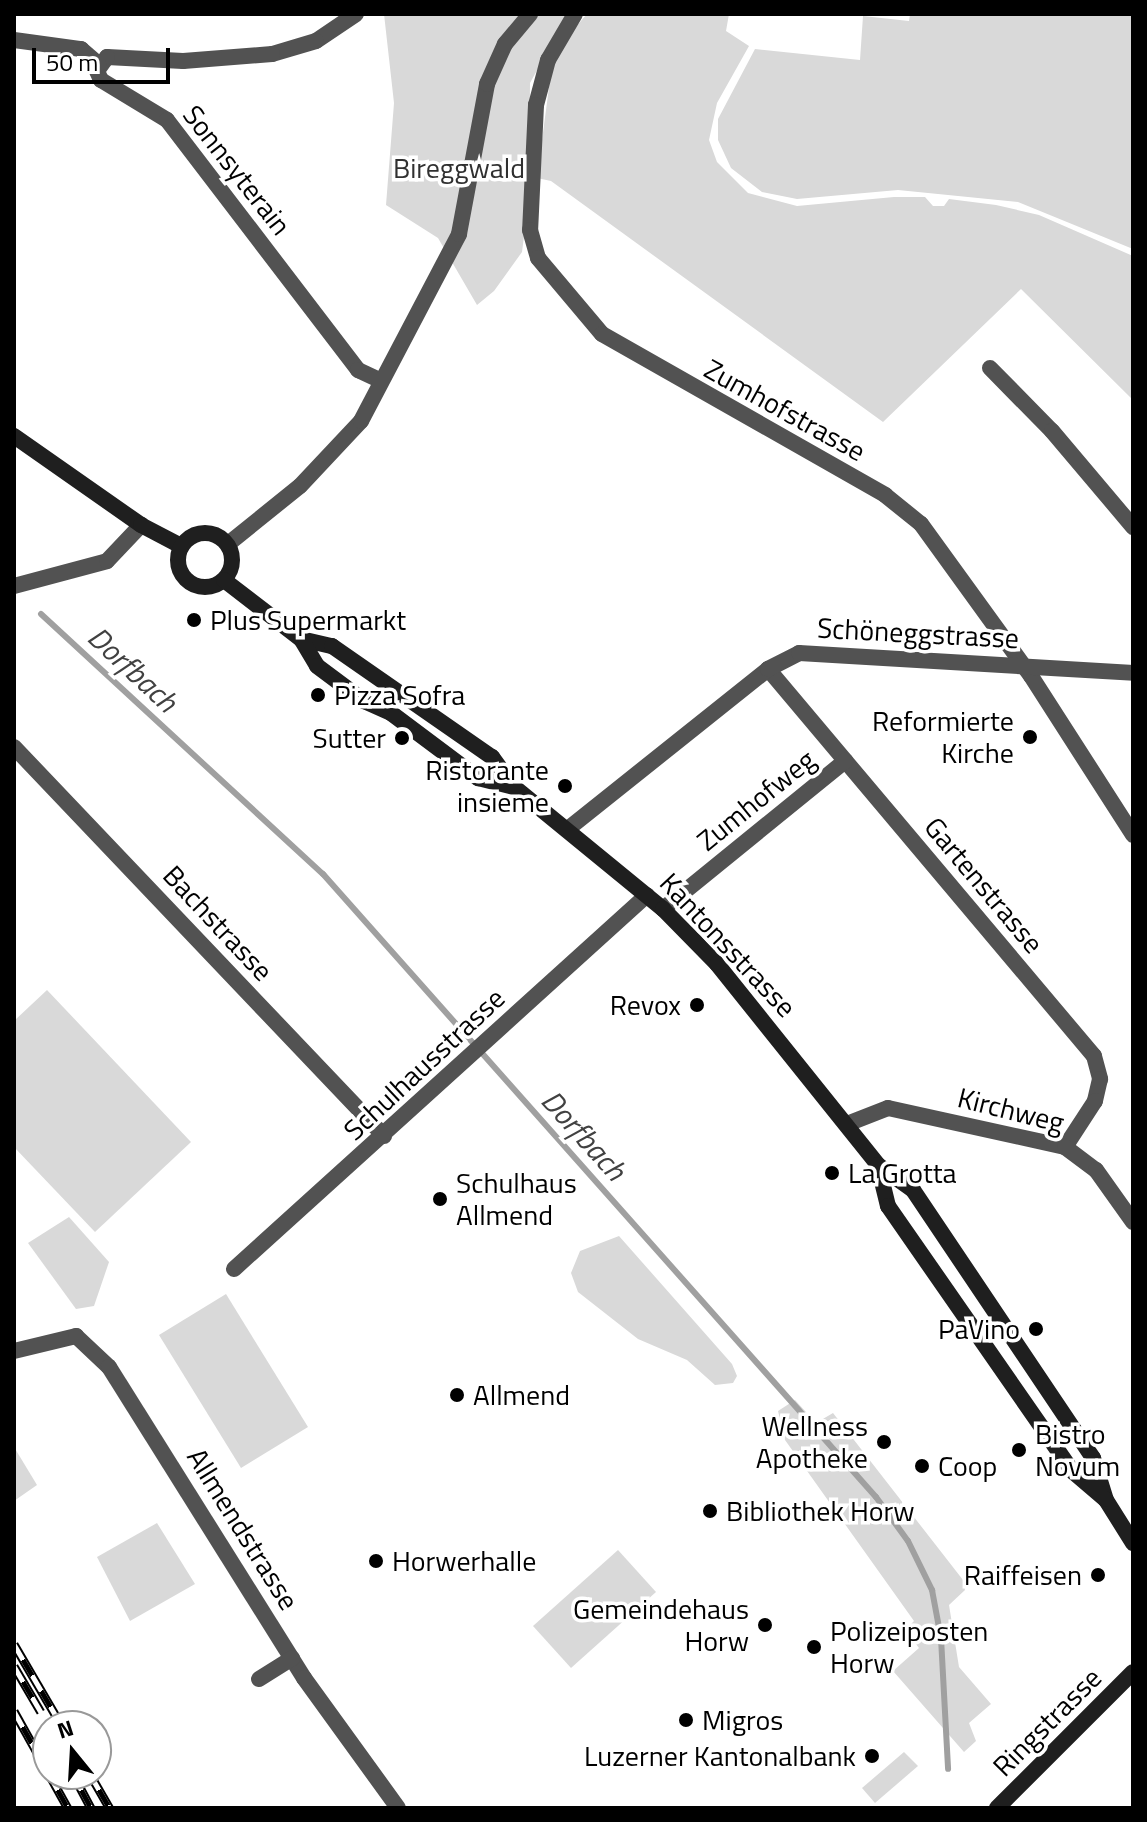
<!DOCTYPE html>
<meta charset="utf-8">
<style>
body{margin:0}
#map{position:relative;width:1147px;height:1822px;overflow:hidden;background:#fff;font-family:"Titillium Web",sans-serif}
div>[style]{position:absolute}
.green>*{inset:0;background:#d9d9d9}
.stream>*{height:6px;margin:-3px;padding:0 3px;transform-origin:3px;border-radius:3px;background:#a0a0a0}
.minor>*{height:16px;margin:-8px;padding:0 8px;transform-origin:8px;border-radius:8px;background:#525252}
.tertiary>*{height:16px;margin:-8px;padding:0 8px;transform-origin:8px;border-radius:8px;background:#525252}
.secondary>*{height:16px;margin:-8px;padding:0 8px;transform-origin:8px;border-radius:8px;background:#1f1f1f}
.secondary>.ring{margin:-8px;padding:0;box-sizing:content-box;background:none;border:16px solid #1f1f1f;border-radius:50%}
.rail>*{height:9px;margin-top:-4.5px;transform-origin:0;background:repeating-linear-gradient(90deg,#fff 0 18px,#000 0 36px);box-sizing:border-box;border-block:2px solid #000}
.dots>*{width:22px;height:22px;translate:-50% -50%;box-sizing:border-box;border:4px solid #fff;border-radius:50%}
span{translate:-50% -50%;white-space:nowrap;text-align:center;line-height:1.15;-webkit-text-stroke:7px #fff;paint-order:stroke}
.park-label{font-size:28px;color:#303030}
.street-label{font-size:28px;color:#000}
.poi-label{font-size:28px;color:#000}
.left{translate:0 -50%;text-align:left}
.right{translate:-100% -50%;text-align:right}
.water-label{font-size:30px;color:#414141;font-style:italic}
.frame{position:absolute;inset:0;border:16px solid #000;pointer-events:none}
.north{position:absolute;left:32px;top:1710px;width:80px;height:80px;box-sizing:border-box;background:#fff;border:2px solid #999;border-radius:50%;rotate:342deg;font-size:22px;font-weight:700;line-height:32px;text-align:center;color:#000}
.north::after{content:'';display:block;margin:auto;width:28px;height:36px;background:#000;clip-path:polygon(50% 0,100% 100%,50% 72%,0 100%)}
.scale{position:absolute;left:32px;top:48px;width:138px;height:36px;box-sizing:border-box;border:4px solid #000;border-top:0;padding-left:10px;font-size:24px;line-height:28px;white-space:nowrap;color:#000;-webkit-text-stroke:6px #fff;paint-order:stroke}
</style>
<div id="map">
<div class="green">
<div style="clip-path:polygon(384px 14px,568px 14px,530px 83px,529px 197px,522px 252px,494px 291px,477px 305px,438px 238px,386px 205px,394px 103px)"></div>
<div style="clip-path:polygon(587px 14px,729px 14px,726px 31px,749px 46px,717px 103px,709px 140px,717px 162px,748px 193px,797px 206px,894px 197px,925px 197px,933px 206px,944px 206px,949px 199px,996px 205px,1039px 215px,1133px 256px,1133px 400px,1021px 289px,883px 422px,551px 181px,537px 178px,551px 72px,567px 37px)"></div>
<div style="clip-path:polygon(910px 14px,1133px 14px,1133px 249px,1018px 202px,898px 190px,797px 199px,762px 192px,731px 168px,718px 140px,718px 119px,755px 49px,860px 60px,863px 16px,909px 21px)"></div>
<div style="clip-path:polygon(47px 990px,191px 1142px,95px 1232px,14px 1147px,14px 1021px)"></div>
<div style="clip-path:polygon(69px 1217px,109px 1262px,94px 1306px,76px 1309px,28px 1243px)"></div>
<div style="clip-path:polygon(619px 1236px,732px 1364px,737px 1376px,733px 1383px,715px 1385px,687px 1360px,638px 1339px,578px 1292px,571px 1273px,580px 1251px)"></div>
<div style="clip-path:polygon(226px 1294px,308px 1427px,241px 1468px,159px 1335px)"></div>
<div style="clip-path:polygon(795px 1400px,816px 1423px,833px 1413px,963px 1580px,965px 1590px,949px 1605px,959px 1667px,991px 1704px,969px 1723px,976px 1741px,964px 1752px,893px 1671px,919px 1648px,905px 1630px,914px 1621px,785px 1440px,778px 1411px)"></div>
<div style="clip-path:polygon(14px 1447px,37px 1485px,14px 1501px)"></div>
<div style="clip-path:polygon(157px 1523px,195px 1584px,130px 1621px,97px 1557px)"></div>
<div style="clip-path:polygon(618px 1550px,656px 1592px,571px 1668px,533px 1626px)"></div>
<div style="clip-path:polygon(904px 1752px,918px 1766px,875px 1803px,862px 1788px)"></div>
</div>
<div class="stream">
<div style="left:41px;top:614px;width:384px;rotate:42.7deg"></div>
<div style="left:323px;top:874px;width:833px;rotate:48.41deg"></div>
<div style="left:876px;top:1497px;width:54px;rotate:54deg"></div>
<div style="left:908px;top:1541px;width:55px;rotate:63.9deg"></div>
<div style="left:932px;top:1590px;width:49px;rotate:79.4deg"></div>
<div style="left:941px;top:1638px;width:131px;rotate:86.9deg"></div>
</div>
<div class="minor">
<div style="left:356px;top:14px;width:48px;rotate:146deg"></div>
<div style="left:316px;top:41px;width:46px;rotate:163.5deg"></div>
<div style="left:272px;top:54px;width:89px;rotate:175.5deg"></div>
<div style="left:183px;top:61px;width:76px;rotate:-177deg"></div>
<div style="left:107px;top:57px;width:17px;rotate:126deg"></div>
<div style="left:97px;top:71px;width:10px;rotate:66deg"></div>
<div style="left:101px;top:80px;width:77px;rotate:31.2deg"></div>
<div style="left:167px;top:120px;width:315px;rotate:52.6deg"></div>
<div style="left:358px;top:370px;width:23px;rotate:25deg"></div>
<div style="left:575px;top:14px;width:53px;rotate:120.4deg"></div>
<div style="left:548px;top:60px;width:47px;rotate:104.9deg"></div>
<div style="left:536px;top:105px;width:125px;rotate:92.7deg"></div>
<div style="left:530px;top:230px;width:29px;rotate:74deg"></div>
<div style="left:538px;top:258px;width:99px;rotate:49.9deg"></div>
<div style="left:602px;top:334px;width:326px;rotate:29.6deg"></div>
<div style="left:885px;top:495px;width:46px;rotate:38.9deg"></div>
<div style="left:921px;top:524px;width:188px;rotate:54.1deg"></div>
<div style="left:1031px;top:676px;width:189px;rotate:57.3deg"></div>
<div style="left:14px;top:40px;width:68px;rotate:7.7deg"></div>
<div style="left:81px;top:49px;width:23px;rotate:41deg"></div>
<div style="left:990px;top:368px;width:88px;rotate:45.5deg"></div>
<div style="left:1052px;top:431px;width:126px;rotate:49.8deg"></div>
<div style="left:14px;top:586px;width:96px;rotate:-15deg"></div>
<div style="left:107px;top:561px;width:50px;rotate:-46.6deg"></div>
<div style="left:768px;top:669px;width:506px;rotate:49.89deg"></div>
<div style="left:1094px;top:1056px;width:24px;rotate:75deg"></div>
<div style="left:1100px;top:1079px;width:23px;rotate:103deg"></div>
<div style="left:1095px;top:1101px;width:55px;rotate:123.1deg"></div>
<div style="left:14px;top:747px;width:537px;rotate:46.43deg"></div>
<div style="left:569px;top:828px;width:255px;rotate:-38.6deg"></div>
<div style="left:768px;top:669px;width:35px;rotate:-27deg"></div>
<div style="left:799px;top:653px;width:335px;rotate:3.4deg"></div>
<div style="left:663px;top:909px;width:235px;rotate:-39.1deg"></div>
<div style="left:847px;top:1124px;width:44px;rotate:-21.3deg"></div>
<div style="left:888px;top:1108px;width:181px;rotate:12.4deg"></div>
<div style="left:1065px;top:1147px;width:39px;rotate:37deg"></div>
<div style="left:1096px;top:1170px;width:64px;rotate:54.6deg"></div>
<div style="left:234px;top:1269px;width:557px;rotate:-42.16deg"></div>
<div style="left:14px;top:1351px;width:64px;rotate:-13.6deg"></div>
<div style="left:76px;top:1336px;width:45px;rotate:43.2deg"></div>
<div style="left:109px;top:1367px;width:367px;rotate:57.9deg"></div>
<div style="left:304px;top:1678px;width:160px;rotate:54.1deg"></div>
<div style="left:259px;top:1679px;width:39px;rotate:-32deg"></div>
</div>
<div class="tertiary">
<div style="left:228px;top:544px;width:92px;rotate:-38.9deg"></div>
<div style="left:300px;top:486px;width:89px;rotate:-46.8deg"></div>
<div style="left:361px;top:421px;width:211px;rotate:-62.3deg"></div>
<div style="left:459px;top:234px;width:153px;rotate:-79.4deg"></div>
<div style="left:487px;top:84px;width:44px;rotate:-65.8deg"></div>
<div style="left:505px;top:44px;width:39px;rotate:-50deg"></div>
</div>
<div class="secondary">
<div style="left:14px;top:436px;width:155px;rotate:35deg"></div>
<div style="left:141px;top:525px;width:45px;rotate:27.7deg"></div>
<div class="ring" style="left:178px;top:533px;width:38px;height:38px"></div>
<div style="left:224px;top:580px;width:97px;rotate:37.5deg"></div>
<div style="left:301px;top:639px;width:32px;rotate:13deg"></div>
<div style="left:332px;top:646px;width:195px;rotate:34.8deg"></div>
<div style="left:492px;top:757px;width:37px;rotate:54deg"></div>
<div style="left:514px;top:787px;width:193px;rotate:39.3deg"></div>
<div style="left:663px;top:909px;width:77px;rotate:45.5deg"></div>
<div style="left:717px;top:964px;width:258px;rotate:51.3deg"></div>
<div style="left:878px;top:1165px;width:43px;rotate:35.5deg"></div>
<div style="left:913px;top:1190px;width:323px;rotate:56.1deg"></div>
<div style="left:1093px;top:1458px;width:44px;rotate:72.8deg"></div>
<div style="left:1106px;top:1500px;width:51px;rotate:57.9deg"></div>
<div style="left:301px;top:639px;width:31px;rotate:59deg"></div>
<div style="left:317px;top:666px;width:59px;rotate:36.7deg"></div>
<div style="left:364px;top:701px;width:30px;rotate:24deg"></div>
<div style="left:391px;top:713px;width:109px;rotate:36.8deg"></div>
<div style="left:478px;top:778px;width:37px;rotate:14deg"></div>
<div style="left:878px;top:1165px;width:42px;rotate:76.3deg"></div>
<div style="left:888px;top:1206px;width:323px;rotate:55.2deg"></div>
<div style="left:1072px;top:1471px;width:43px;rotate:40.3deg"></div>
<div style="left:997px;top:1808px;width:192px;rotate:-45deg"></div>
</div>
<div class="rail">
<div style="left:14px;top:1644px;width:95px;rotate:59.7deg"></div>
<div style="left:14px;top:1666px;width:53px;rotate:59.6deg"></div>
<div style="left:14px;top:1711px;width:70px;rotate:60.9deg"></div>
<div style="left:49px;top:1774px;width:39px;rotate:61deg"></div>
<div style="left:73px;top:1774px;width:38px;rotate:62deg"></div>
<div style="left:90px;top:1774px;width:39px;rotate:60deg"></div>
</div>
<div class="dots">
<div style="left:194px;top:620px;background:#000"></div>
<div style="left:318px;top:695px;background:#000"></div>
<div style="left:1030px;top:737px;background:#000"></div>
<div style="left:402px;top:738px;background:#000"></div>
<div style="left:565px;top:786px;background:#000"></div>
<div style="left:697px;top:1005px;background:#000"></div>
<div style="left:832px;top:1173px;background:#000"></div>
<div style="left:440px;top:1199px;background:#000"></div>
<div style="left:1036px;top:1329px;background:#000"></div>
<div style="left:457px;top:1395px;background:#000"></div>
<div style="left:884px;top:1442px;background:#000"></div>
<div style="left:1019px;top:1450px;background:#000"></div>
<div style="left:922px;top:1466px;background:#000"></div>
<div style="left:710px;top:1511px;background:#000"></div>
<div style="left:376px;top:1561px;background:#000"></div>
<div style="left:1098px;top:1575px;background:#000"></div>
<div style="left:765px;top:1625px;background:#000"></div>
<div style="left:814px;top:1647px;background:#000"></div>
<div style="left:686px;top:1720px;background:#000"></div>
<div style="left:872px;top:1756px;background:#000"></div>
</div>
<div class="park-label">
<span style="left:459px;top:168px">Bireggwald</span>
</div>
<div class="street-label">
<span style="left:237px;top:170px;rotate:52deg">Sonnsyterain</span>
<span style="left:785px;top:410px;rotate:29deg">Zumhofstrasse</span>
<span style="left:918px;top:633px;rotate:3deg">Schöneggstrasse</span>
<span style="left:756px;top:800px;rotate:-39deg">Zumhofweg</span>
<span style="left:984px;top:885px;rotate:50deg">Gartenstrasse</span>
<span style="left:218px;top:923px;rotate:47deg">Bachstrasse</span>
<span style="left:728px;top:945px;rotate:47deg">Kantonsstrasse</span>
<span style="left:424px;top:1064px;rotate:-43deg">Schulhausstrasse</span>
<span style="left:1011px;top:1110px;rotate:14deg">Kirchweg</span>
<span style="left:243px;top:1529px;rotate:58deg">Allmendstrasse</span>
<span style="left:1047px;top:1722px;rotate:-45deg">Ringstrasse</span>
</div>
<div class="poi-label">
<span class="left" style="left:210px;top:620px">Plus Supermarkt</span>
<span class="left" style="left:334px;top:695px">Pizza Sofra</span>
<span class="right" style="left:1014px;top:737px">Reformierte<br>Kirche</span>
<span class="right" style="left:386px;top:738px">Sutter</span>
<span class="right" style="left:549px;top:786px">Ristorante<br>insieme</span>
<span class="right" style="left:681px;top:1005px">Revox</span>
<span class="left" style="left:848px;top:1173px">La Grotta</span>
<span class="left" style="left:456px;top:1199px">Schulhaus<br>Allmend</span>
<span class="right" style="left:1020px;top:1329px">PaVino</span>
<span class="left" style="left:473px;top:1395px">Allmend</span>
<span class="right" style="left:868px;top:1442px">Wellness<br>Apotheke</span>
<span class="left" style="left:1035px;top:1450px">Bistro<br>Novum</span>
<span class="left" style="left:938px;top:1466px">Coop</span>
<span class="left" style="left:726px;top:1511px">Bibliothek Horw</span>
<span class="left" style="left:392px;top:1561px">Horwerhalle</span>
<span class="right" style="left:1082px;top:1575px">Raiffeisen</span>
<span class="right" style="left:749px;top:1625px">Gemeindehaus<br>Horw</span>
<span class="left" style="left:830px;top:1647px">Polizeiposten<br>Horw</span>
<span class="left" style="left:702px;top:1720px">Migros</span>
<span class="right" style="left:856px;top:1756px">Luzerner Kantonalbank</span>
</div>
<div class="water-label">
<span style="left:133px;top:669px;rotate:43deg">Dorfbach</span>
<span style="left:584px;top:1135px;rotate:48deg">Dorfbach</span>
</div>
<div class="frame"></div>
<div class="north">N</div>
<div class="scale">50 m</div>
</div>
